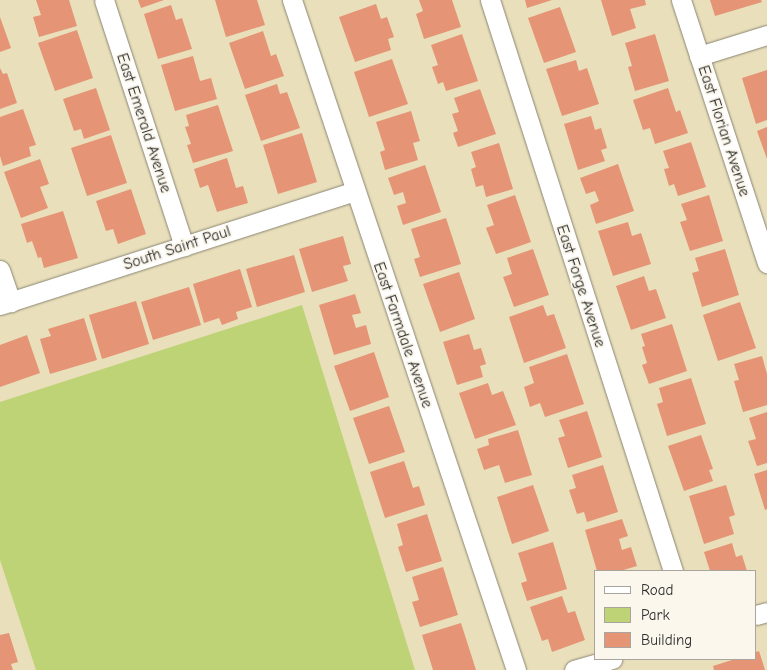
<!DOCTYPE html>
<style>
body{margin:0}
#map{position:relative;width:767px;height:670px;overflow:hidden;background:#e9dfbb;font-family:"Comic Neue",sans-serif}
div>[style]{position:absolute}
.green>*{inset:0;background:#bed276}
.building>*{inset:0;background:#e59476}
.roads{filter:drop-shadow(0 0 1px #8a8573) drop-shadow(0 0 1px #8a8573)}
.street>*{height:19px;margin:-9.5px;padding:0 9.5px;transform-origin:9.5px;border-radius:9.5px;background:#fff}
span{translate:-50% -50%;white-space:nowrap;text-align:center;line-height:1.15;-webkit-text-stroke:4px #fbf7ec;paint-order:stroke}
.street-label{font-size:16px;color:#2b2b2b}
.legend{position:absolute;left:594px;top:570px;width:162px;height:90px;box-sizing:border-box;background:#fbf7ec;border:1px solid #a8a59f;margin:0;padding:6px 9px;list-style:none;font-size:15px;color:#2b2b2b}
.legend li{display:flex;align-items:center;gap:10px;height:25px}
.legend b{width:25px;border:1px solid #a8a59f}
</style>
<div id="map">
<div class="green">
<div style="clip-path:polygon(302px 305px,415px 670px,36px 670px,0 560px,0 402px)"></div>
</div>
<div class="building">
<div style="clip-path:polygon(36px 0,69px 0,77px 26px,39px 37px,33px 17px,41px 15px)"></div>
<div style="clip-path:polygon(138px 0,164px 0,141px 8px)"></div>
<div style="clip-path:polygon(215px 0,257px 0,265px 25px,226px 37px)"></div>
<div style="clip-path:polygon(419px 0,452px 0,461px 27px,424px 39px,416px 14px,423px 11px)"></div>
<div style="clip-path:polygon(525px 0,552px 0,527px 8px)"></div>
<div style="clip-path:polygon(601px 0,645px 0,646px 5px,630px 9px,636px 28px,612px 36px)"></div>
<div style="clip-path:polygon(710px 0,761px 0,762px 2px,715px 16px)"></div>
<div style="clip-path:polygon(376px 4px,381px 19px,387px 17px,394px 37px,388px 39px,391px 50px,355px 62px,339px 17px)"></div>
<div style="clip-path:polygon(171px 5px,176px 20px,182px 18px,192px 49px,158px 59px,144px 14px)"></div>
<div style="clip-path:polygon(560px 7px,576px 52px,544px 63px,528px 18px)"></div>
<div style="clip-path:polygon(0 17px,11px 48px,0 52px)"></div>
<div style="clip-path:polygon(77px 30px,93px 78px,55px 91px,38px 43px)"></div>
<div style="clip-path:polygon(263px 31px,271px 56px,276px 54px,284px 76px,245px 89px,229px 43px)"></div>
<div style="clip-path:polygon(462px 34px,478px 81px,446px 91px,443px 82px,438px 84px,432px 67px,438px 65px,431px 45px)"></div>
<div style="clip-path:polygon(655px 34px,669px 81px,635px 91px,628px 67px,632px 66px,625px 43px)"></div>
<div style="clip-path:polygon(193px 56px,200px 81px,211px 78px,217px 99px,175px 111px,161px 65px)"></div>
<div style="clip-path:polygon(392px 59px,408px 104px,369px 117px,354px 72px)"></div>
<div style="clip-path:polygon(576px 60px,579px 71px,587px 68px,599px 104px,562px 116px,546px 69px)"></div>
<div style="clip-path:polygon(0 68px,3px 74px,7px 73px,17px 103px,0 109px)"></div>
<div style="clip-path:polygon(767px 70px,767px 120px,756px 124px,742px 78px)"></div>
<div style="clip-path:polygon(277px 84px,280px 94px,287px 92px,300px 128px,261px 141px,245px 95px)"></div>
<div style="clip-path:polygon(96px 88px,110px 130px,84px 139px,81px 129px,74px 131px,63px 99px)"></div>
<div style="clip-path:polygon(668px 88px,676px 112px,680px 110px,688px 133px,655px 144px,650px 128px,643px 130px,633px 100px)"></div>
<div style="clip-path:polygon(480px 89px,496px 134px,458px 147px,453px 133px,458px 131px,452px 114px,459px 112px,454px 98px)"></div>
<div style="clip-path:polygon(218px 105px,233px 151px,193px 163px,187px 145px,191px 144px,185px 127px,189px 126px,186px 115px)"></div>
<div style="clip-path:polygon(23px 109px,36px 145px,29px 147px,31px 156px,3px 166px,0 156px,0 117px)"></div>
<div style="clip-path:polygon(411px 111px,420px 141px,413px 143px,418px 160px,385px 170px,380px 152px,385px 150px,376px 122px)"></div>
<div style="clip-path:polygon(591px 116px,595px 130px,601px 128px,607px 148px,601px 150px,605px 161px,578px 170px,564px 124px)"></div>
<div style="clip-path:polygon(767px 127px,767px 159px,757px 131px)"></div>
<div style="clip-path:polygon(302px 133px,317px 182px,278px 194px,263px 145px)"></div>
<div style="clip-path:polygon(111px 135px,127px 183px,87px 196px,71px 148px)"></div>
<div style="clip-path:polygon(691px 142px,706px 187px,678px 196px,674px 184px,669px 186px,664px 169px,669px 168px,663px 151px)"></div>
<div style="clip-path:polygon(499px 143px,513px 189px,486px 197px,483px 185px,476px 187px,471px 169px,476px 167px,471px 152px)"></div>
<div style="clip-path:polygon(227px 158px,236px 188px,243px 186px,248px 203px,217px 212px,208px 185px,200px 188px,194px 169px)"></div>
<div style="clip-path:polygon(40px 159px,49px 184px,40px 187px,48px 208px,21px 218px,4px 172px)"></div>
<div style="clip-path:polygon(618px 164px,634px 211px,596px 224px,590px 205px,599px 201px,595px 191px,586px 194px,580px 178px)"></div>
<div style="clip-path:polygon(425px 165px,441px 212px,403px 225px,397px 206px,406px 203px,403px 192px,394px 195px,388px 178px)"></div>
<div style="clip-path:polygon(131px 189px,146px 234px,118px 244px,113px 229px,106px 231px,96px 201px)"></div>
<div style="clip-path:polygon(515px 195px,531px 242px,496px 254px,486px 228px,494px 225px,487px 205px)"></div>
<div style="clip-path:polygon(709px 195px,723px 241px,690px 251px,680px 222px,687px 220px,681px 204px)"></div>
<div style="clip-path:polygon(63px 211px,78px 258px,44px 268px,41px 257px,38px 258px,32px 241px,27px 243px,21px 224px)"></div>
<div style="clip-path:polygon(446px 218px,461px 264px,420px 277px,414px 259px,420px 257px,411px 229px)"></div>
<div style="clip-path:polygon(628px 222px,632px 236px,641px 233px,651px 264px,613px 276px,598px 231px)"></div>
<div style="clip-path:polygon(343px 236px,351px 264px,343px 266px,348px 281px,312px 292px,299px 249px)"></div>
<div style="clip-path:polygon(533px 249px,549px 295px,514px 307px,503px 277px,512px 274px,507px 258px)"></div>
<div style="clip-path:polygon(725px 249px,739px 295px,702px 307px,692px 273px,699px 271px,695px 258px)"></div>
<div style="clip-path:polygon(294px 255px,305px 292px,257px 307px,246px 269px)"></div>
<div style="clip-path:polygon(240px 269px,252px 307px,236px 312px,238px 319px,222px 325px,219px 318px,204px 323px,193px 284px)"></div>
<div style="clip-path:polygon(459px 272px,475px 319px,440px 332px,423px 284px)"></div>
<div style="clip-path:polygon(644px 276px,649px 291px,656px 289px,666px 318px,631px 330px,616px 286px)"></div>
<div style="clip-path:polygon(189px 287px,201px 325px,153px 340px,141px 302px)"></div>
<div style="clip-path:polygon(355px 294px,361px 313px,352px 315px,356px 328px,366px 325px,371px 344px,334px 355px,319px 305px)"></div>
<div style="clip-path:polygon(136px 301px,149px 344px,102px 359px,89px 315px)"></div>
<div style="clip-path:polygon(740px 302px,756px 348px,718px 361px,703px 315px)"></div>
<div style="clip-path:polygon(543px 305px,547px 316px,554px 314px,566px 348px,524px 363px,509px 317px)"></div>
<div style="clip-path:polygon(84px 318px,97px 360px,50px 374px,40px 339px,51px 336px,48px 329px)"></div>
<div style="clip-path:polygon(672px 324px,687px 371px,649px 384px,642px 365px,647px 363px,642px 347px,645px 346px,641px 334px)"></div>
<div style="clip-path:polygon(469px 334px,474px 350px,481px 348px,486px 364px,480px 366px,483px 377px,457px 385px,443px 342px)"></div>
<div style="clip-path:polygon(27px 335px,40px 373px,0 387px,0 345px)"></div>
<div style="clip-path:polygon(374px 352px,389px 397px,350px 411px,334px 366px)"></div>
<div style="clip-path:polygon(567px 354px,584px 404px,545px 417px,540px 403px,530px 407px,524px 387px,534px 383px,529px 367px)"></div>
<div style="clip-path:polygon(762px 356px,767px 374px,767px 405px,743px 412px,734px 381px,739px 380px,734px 364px)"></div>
<div style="clip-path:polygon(691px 378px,706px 424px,667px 436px,657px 404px,663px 402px,659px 388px)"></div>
<div style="clip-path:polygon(488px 383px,492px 395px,503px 391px,516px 425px,475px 439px,459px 393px)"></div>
<div style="clip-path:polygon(389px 406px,405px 452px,369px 464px,353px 418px)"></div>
<div style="clip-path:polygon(587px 411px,602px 457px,568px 468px,558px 438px,565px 436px,559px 420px)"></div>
<div style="clip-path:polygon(767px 412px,767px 463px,757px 466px,748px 441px,756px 439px,749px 418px)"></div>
<div style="clip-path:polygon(518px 430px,532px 475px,505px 483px,499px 465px,484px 470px,477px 449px,489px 445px,488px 439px)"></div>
<div style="clip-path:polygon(701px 435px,713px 469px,709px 470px,713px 481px,684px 491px,668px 446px)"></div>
<div style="clip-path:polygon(404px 461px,413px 488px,419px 486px,425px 505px,385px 518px,370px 472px)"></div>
<div style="clip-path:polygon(603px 465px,618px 512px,587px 522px,584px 512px,577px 514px,569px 490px,576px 488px,572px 475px)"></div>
<div style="clip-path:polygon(767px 470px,767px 509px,765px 510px,754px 474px)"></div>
<div style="clip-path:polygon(533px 485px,549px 531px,512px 544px,497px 497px)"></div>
<div style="clip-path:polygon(726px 485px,735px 515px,729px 517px,734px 534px,704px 544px,689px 496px)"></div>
<div style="clip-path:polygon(427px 514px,442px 561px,406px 572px,398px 547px,403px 545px,397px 524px)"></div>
<div style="clip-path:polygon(622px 519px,628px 536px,619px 539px,622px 550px,631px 547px,637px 566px,620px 571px,597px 571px,585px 530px)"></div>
<div style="clip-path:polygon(553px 542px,567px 589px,527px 601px,521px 583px,527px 581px,518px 553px)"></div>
<div style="clip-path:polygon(732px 543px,736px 557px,742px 555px,747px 571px,710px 571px,704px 552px)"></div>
<div style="clip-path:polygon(443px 567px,458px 615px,420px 627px,412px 602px,419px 600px,412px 577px)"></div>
<div style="clip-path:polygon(562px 596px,568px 613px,575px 611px,585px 640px,552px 652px,548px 639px,542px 641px,530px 607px)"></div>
<div style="clip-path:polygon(461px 623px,476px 670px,433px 670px,422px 635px)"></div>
<div style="clip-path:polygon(9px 633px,18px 662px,11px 664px,13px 670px,0 670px,0 635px)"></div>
<div style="clip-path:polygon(759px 651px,765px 670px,714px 670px,713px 666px,735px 659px,756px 659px,756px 652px)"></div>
</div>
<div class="roads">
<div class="street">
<div style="left:104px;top:0;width:259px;rotate:72deg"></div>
<div style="left:292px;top:0;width:706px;rotate:71.51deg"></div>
<div style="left:490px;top:0;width:600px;rotate:72.23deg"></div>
<div style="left:681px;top:0;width:277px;rotate:71.9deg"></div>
<div style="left:699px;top:56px;width:71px;rotate:-17.2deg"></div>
<div style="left:0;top:270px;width:34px;rotate:71deg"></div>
<div style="left:0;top:305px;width:373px;rotate:-17.8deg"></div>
<div style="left:756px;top:615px;width:11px;rotate:-15deg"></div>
<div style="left:574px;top:670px;width:40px;rotate:-16deg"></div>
</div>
</div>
<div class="street-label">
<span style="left:144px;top:123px;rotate:72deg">East Emerald Avenue</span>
<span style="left:724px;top:131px;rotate:72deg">East Florian Avenue</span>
<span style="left:177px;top:248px;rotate:-18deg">South Saint Paul</span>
<span style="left:581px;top:286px;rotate:72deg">East Forge Avenue</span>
<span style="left:403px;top:335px;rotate:71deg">East Farmdale Avenue</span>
</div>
<ul class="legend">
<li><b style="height:6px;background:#fff"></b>Road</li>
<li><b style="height:14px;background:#bed276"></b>Park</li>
<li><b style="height:14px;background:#e59476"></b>Building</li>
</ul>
</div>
